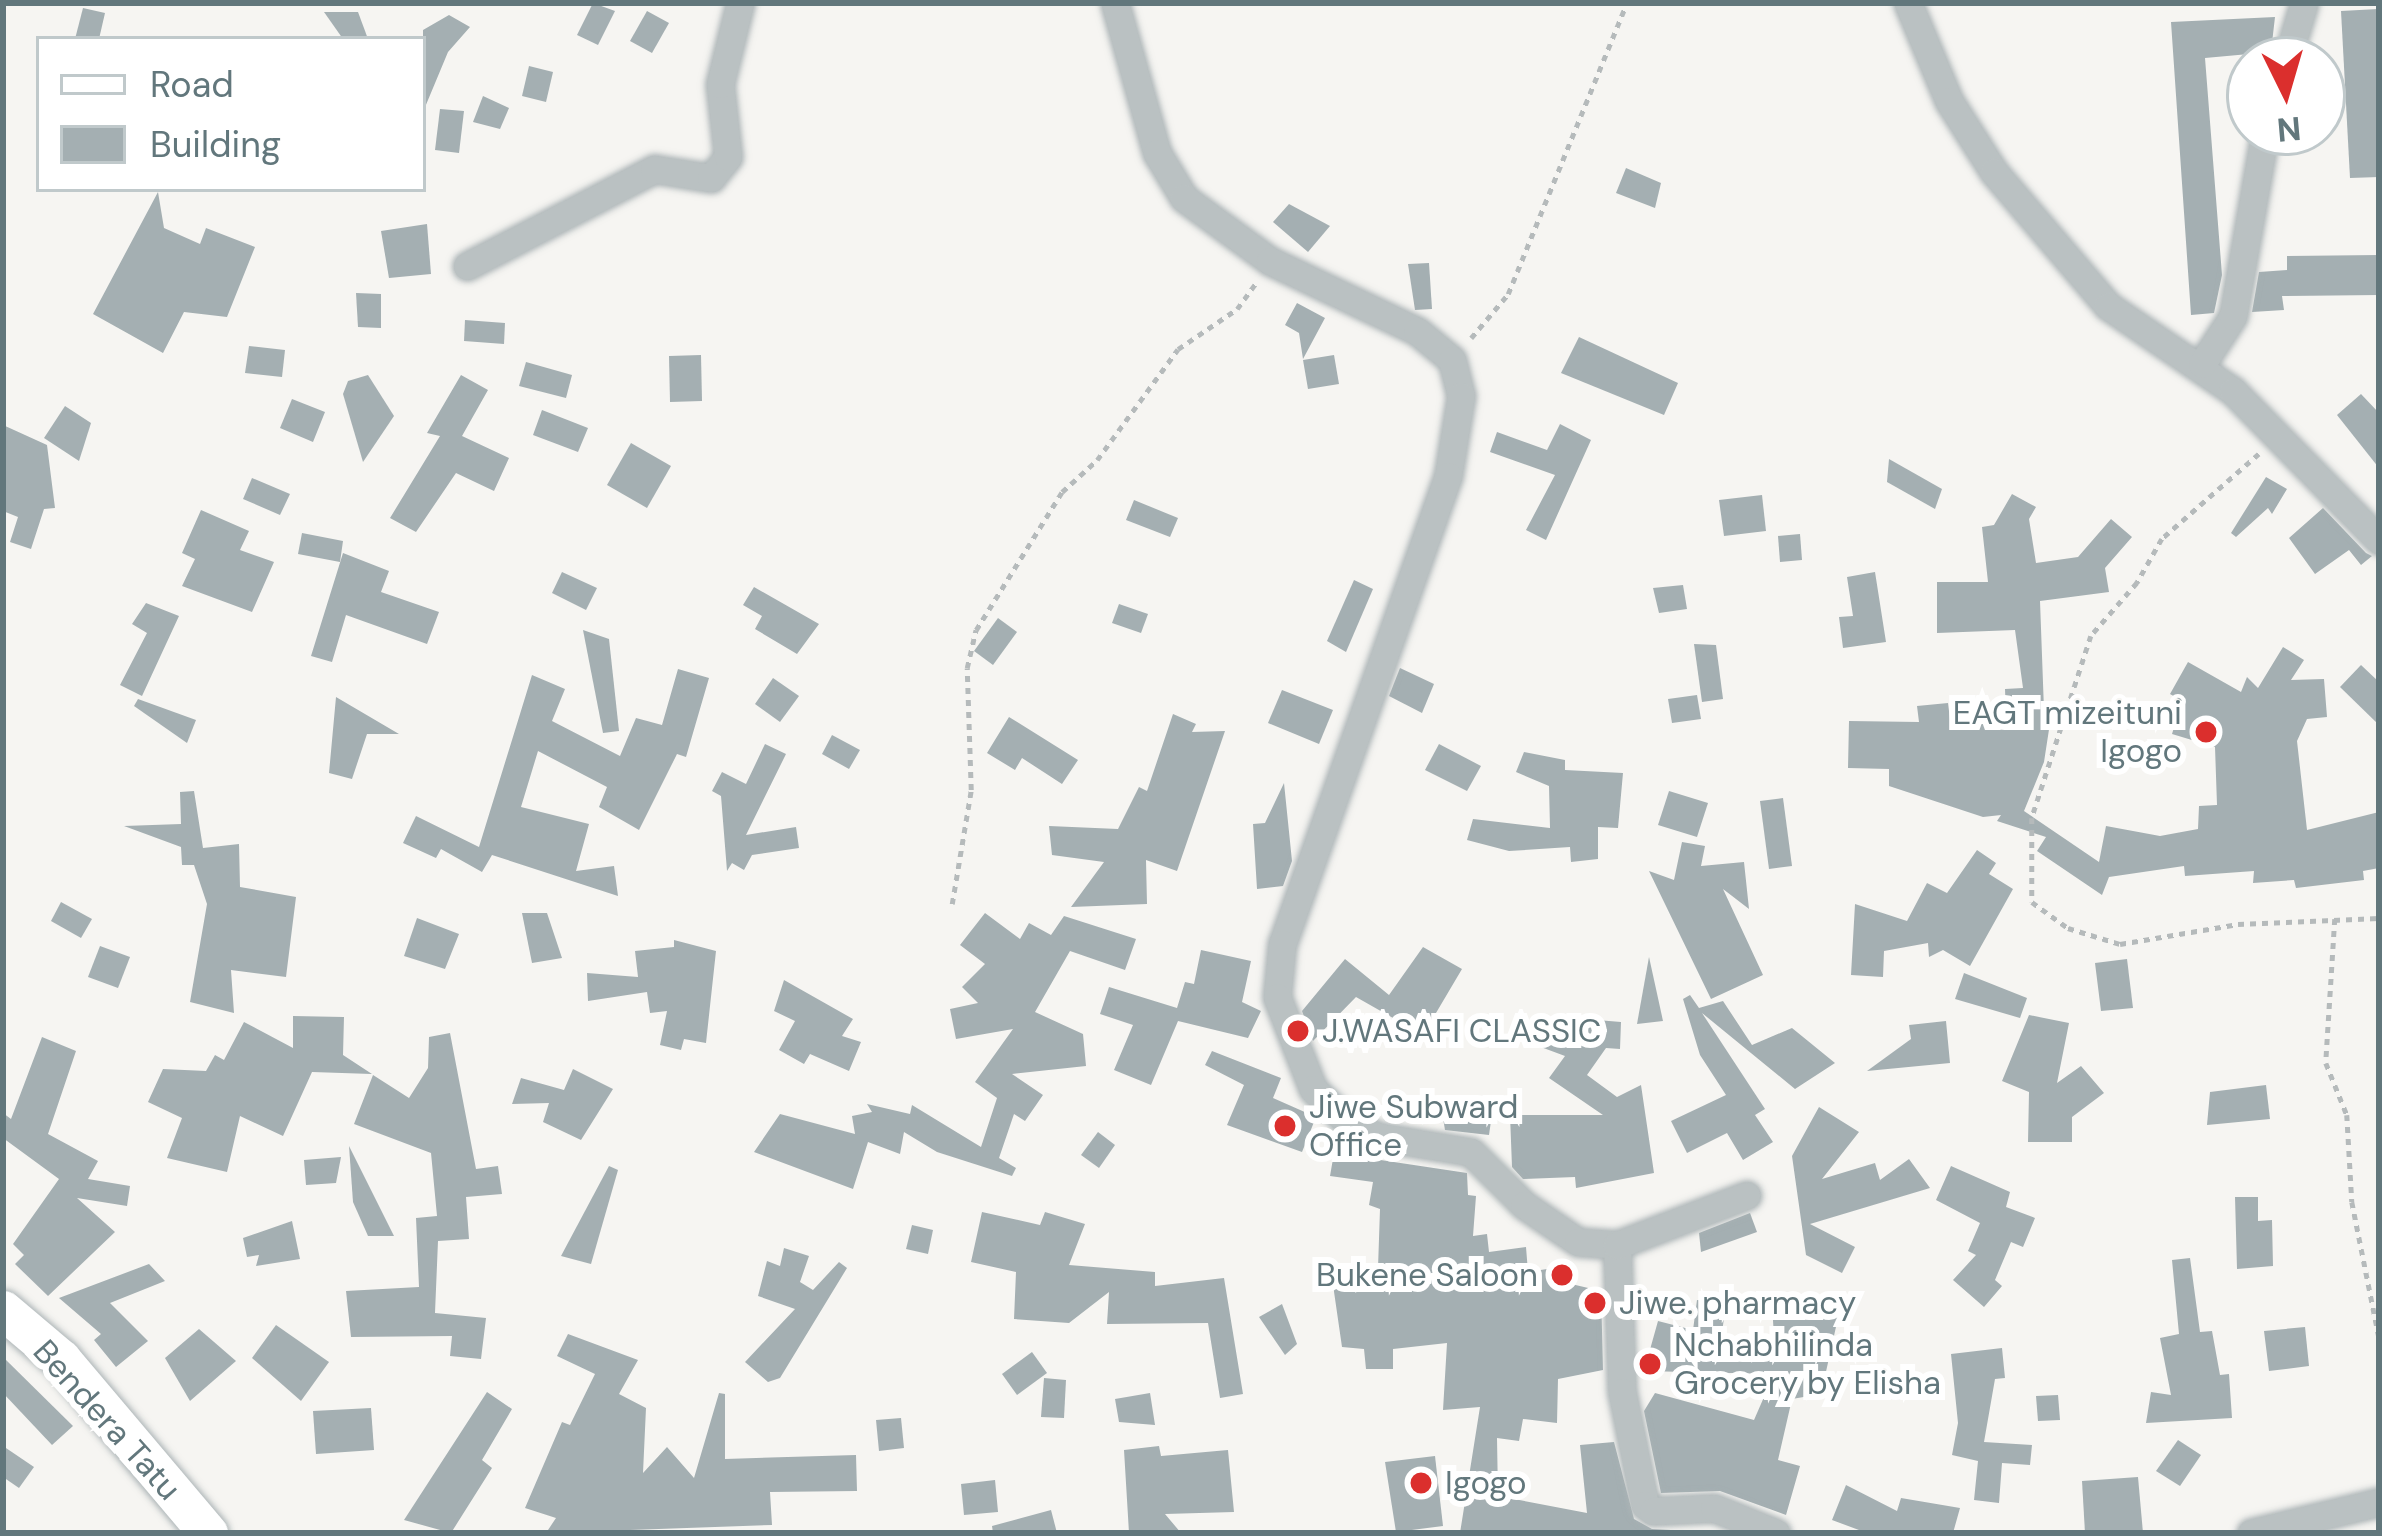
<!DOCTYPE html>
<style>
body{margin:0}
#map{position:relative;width:2382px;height:1536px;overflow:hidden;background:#f6f5f2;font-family:"DM Sans",sans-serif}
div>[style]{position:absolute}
.building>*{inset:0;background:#a4afb2}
.path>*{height:4.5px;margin-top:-2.25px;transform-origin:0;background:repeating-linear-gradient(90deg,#b5babb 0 6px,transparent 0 12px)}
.roads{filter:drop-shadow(0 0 3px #adb5b7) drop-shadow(0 0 3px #adb5b7)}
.street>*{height:27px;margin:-13.5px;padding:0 13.5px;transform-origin:13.5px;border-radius:13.5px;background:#bac1c2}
.secondary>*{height:39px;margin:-19.5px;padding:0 19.5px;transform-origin:19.5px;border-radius:19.5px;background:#fff}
.dots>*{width:33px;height:33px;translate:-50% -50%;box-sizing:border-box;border:6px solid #fff;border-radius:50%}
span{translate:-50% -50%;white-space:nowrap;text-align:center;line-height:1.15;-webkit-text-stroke:12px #fff;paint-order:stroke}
.poi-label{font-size:33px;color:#62777c}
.right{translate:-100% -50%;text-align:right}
.left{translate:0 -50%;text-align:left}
.street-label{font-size:33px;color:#62777c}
.frame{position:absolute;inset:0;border:6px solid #62777c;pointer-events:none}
.legend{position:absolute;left:36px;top:36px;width:390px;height:156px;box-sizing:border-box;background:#fff;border:3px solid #c0c9cb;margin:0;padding:15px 21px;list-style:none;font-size:36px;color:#62777c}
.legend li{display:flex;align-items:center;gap:24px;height:60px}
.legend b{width:60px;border:3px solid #c0c9cb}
.north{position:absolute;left:2226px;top:36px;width:120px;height:120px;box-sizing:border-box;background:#fff;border:3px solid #c0c9cb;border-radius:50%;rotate:175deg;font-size:33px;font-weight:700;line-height:48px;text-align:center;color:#62777c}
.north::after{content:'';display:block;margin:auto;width:42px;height:54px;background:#db2f2d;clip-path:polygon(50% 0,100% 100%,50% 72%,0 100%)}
</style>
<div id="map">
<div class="building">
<div style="clip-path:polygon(593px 3px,615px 11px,598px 45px,577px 35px)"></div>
<div style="clip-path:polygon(83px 8px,105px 13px,99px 39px,75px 39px)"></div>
<div style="clip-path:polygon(2378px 9px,2379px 177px,2350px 178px,2341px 11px)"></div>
<div style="clip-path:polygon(647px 11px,669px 23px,652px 53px,630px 41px)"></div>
<div style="clip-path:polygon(324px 12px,358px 12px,368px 39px,343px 39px)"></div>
<div style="clip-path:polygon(449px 15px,470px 27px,448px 52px,423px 112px,423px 30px)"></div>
<div style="clip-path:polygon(2275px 17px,2271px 52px,2205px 58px,2222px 275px,2214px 313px,2191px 315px,2171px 22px)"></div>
<div style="clip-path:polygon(529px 66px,553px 72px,546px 102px,522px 96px)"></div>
<div style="clip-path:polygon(483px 96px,509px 108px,500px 129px,473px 122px)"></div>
<div style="clip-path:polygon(440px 109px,464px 111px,459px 153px,435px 150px)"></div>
<div style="clip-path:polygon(1626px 168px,1661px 183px,1655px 208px,1616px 193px)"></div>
<div style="clip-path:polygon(158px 192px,164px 228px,200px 244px,206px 228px,255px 247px,227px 317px,184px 312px,163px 353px,93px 314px)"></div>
<div style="clip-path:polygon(1289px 204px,1330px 226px,1308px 252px,1273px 222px)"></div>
<div style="clip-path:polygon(427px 224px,431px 274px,389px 278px,381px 231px)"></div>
<div style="clip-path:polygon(2379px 255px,2379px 295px,2282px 296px,2284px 310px,2252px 312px,2259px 272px,2287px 270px,2287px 256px)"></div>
<div style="clip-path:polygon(1429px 263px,1432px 309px,1415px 310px,1408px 264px)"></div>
<div style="clip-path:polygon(356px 293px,381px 294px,381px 328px,358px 327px)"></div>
<div style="clip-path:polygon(1297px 303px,1325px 318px,1303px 359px,1299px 333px,1285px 325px)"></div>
<div style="clip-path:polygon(465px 320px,505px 323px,504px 344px,464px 341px)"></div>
<div style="clip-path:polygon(1579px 337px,1678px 383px,1664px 415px,1561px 373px)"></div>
<div style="clip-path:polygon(249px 346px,285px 350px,282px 377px,245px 373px)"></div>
<div style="clip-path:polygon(701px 355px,702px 401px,670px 402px,669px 356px)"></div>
<div style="clip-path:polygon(1334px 355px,1339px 384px,1308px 389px,1303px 360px)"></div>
<div style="clip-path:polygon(526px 362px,572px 375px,566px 398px,519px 386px)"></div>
<div style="clip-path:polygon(368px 375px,394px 416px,363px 462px,343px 394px,348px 381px)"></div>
<div style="clip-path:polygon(461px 375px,488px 390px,462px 436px,509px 458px,494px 491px,456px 473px,416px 532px,390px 518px,440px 436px,427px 433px)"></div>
<div style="clip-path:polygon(2361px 394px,2379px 413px,2379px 468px,2337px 415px)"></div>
<div style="clip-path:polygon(292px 399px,325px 412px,313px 442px,280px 428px)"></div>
<div style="clip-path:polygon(65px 406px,91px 423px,79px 461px,44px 438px)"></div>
<div style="clip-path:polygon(542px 410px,588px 428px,578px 452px,533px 435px)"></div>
<div style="clip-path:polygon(1560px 424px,1591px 440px,1546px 540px,1526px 530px,1555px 475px,1490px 452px,1497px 432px,1547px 450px)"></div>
<div style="clip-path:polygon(3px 425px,47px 445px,55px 508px,44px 509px,31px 549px,10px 542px,18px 517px,3px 511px)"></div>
<div style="clip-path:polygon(631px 443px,671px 466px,647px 508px,607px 485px)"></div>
<div style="clip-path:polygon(1889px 459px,1942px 489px,1935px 509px,1887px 482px)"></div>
<div style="clip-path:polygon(2266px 477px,2287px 489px,2272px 514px,2268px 508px,2236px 537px,2231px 533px)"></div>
<div style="clip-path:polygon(252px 478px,290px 494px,280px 515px,243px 499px)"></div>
<div style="clip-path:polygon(2012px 494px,2036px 507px,2029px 519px,2036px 563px,2078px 557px,2111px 519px,2132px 537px,2105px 568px,2109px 592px,2040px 601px,2044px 710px,2052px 710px,2044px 762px,2024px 811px,2099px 862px,2106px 826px,2160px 836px,2198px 829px,2199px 806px,2217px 805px,2215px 747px,2172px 734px,2182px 701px,2170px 694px,2188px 662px,2241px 692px,2247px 677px,2258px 688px,2283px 647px,2304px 660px,2291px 680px,2324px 679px,2327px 717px,2307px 719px,2297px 741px,2307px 830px,2379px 812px,2379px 868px,2363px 871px,2364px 880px,2296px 888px,2294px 880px,2253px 883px,2254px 871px,2185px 876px,2184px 866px,2109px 877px,2102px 895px,2037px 851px,2046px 837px,1997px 821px,2001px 815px,1983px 817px,1889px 786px,1889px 769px,1848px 768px,1849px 721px,1919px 722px,1917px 706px,1948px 703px,1950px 719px,2006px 716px,2005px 689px,2023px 688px,2015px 630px,1937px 633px,1937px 582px,1988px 582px,1982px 527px,1994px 525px)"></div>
<div style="clip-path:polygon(1762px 495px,1766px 531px,1724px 536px,1719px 500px)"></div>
<div style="clip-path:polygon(1134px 500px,1178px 518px,1170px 537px,1126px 520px)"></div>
<div style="clip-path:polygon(2323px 508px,2366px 553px,2372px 556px,2361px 565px,2349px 550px,2315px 574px,2289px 538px)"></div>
<div style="clip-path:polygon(201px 510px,249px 531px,240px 550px,274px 562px,252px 612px,182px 586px,195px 559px,182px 553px)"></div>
<div style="clip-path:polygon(302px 533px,343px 541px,340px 562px,298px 554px)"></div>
<div style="clip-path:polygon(1800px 534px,1802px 560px,1780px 562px,1778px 536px)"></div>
<div style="clip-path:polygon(343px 553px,389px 571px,381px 592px,439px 612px,427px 644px,346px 615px,332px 662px,311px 656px)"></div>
<div style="clip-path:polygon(562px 572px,597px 588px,586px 610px,552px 593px)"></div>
<div style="clip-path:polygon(1875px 572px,1886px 642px,1843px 648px,1839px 617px,1853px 616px,1847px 577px)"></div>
<div style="clip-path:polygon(1354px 580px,1373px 589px,1346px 652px,1327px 641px)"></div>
<div style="clip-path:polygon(1683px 585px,1687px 609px,1659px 613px,1653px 588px)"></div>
<div style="clip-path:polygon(754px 587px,819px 624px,797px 654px,755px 629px,762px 616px,743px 605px)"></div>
<div style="clip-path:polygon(146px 603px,179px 616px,142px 696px,120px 685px,147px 633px,132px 624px)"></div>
<div style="clip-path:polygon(1119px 604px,1148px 614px,1141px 633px,1112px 623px)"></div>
<div style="clip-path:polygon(998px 618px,1017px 632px,993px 665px,974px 651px)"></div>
<div style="clip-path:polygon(583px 630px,609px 639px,619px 731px,603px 733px)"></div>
<div style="clip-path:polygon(1694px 644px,1716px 645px,1723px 699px,1702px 702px)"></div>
<div style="clip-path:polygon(2361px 665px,2379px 682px,2379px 725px,2340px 687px)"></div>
<div style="clip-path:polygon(1400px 668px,1434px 684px,1422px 713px,1389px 696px)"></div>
<div style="clip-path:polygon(678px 669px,709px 678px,686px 757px,677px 754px,639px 830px,599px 807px,607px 787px,538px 751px,521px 807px,589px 824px,576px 871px,614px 866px,618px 896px,492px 855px,482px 872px,441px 849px,436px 858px,403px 843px,416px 816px,479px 847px,532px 675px,565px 689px,552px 721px,620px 756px,636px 718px,662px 725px)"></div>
<div style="clip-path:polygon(773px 678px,799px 696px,780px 722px,755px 704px)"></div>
<div style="clip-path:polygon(1282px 690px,1333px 710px,1319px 744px,1268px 723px)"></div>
<div style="clip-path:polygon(1697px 695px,1701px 719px,1672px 723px,1668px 699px)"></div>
<div style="clip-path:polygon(336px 697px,399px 734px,367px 734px,352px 779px,329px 773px)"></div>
<div style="clip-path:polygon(138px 699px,196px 720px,187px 743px,134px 706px)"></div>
<div style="clip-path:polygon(1173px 714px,1196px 724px,1192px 732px,1225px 731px,1177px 871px,1146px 860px,1147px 904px,1071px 907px,1104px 862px,1052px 855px,1049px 826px,1118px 829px,1139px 787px,1147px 791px)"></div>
<div style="clip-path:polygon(1009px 717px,1078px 760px,1062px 784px,1022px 758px,1015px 770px,987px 753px)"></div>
<div style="clip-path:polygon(832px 735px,860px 750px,849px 769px,822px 754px)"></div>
<div style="clip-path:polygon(765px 744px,786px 754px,746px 835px,796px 827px,799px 848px,752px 855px,744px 870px,732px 863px,727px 871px,721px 796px,712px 791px,722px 772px,746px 784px)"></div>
<div style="clip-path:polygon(1439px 744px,1481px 766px,1467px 791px,1425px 770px)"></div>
<div style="clip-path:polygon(1524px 752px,1565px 760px,1565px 770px,1623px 773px,1618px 828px,1598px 827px,1598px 859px,1571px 862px,1570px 847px,1509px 851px,1467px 840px,1473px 819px,1550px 828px,1549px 786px,1516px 772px)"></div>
<div style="clip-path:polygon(1284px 783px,1292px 861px,1283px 886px,1257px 889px,1253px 824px,1265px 823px)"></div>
<div style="clip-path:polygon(194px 791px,203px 848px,239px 844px,240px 887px,296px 897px,286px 977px,231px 970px,234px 1013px,190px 1002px,207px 904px,194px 865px,182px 865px,181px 847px,124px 826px,181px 824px,180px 792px)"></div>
<div style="clip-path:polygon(1669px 791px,1708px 803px,1697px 837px,1658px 825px)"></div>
<div style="clip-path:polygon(1783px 798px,1792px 866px,1769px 869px,1760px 801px)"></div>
<div style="clip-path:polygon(1682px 842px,1705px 846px,1701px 866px,1744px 862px,1749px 909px,1723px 889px,1763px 975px,1711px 999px,1649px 871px,1674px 880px)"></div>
<div style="clip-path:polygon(1977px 850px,1996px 863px,1989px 874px,2013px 889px,1970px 966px,1943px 950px,1929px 957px,1928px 943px,1884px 951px,1883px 977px,1851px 975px,1855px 904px,1907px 921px,1927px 883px,1947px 893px)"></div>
<div style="clip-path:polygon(61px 902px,92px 919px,81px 938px,51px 921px)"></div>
<div style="clip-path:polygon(522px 913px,547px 913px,562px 958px,532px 963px)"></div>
<div style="clip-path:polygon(985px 913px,1020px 939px,1029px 923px,1051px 935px,1064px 916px,1136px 939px,1125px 970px,1070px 951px,1035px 1012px,1083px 1034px,1086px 1066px,1012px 1074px,1043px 1095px,1025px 1121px,1014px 1114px,999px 1158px,1016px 1168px,1012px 1176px,937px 1152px,904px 1132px,900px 1154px,868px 1142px,853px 1189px,754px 1152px,780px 1114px,855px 1134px,852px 1116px,872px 1112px,867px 1104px,910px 1114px,912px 1105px,981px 1147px,997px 1098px,975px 1082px,1013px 1029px,956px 1039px,950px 1009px,978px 1003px,962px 987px,985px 964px,960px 945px)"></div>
<div style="clip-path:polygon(417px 918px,459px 934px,445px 969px,404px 956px)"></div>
<div style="clip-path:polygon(674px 940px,716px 951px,706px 1043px,684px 1039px,681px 1050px,660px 1045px,667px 1011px,650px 1013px,647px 992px,588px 1001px,587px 973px,638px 977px,635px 951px,674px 947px)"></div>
<div style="clip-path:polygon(100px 946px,130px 957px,118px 988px,88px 977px)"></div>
<div style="clip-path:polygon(1423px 947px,1462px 969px,1423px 1035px,1356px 997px,1313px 1041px,1302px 1011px,1345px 959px,1389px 995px)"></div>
<div style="clip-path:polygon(1201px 950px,1251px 961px,1242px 1002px,1261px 1011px,1248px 1038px,1178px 1021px,1151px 1085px,1114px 1070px,1133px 1025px,1100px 1014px,1109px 987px,1177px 1008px,1185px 982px,1194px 984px)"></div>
<div style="clip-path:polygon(1649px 957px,1663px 1021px,1637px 1024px)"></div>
<div style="clip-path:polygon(2127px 959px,2133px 1008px,2101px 1011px,2095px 963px)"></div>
<div style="clip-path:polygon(1964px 973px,2027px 998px,2020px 1018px,1955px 999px)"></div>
<div style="clip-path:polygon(784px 980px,853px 1019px,842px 1036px,861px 1042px,849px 1071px,810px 1054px,804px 1064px,779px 1050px,795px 1021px,774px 1011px)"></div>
<div style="clip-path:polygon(1690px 995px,1699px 1008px,1723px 1001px,1752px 1045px,1792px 1028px,1835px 1063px,1795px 1089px,1702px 1013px,1765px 1109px,1755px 1115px,1773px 1142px,1743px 1160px,1727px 1133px,1687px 1153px,1671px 1121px,1726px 1095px,1700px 1055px,1683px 999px)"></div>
<div style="clip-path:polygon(2029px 1015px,2069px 1023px,2057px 1083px,2081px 1066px,2104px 1093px,2072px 1117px,2072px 1142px,2028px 1142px,2029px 1092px,2002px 1081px)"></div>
<div style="clip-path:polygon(293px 1016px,344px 1017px,343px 1055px,372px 1074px,312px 1072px,283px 1136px,240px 1116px,227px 1172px,167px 1158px,182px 1118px,148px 1102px,163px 1069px,206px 1071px,215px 1055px,224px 1060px,244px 1022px,293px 1048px)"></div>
<div style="clip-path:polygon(1585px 1019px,1621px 1022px,1620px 1049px,1606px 1048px,1587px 1075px,1617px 1097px,1641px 1085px,1654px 1173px,1576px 1188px,1575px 1177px,1523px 1179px,1512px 1167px,1510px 1115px,1603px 1115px,1549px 1078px,1565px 1056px,1514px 1037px,1519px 1022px,1584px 1040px)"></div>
<div style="clip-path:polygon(1946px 1021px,1950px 1063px,1867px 1071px,1911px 1039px,1909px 1025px)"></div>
<div style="clip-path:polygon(450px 1033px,476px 1169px,498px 1166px,502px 1194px,466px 1197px,469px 1239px,438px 1241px,435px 1313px,486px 1318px,481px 1359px,450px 1356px,452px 1336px,351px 1337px,346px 1291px,419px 1287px,416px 1218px,437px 1216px,431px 1153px,354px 1124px,373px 1075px,409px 1098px,428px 1068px,429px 1037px)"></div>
<div style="clip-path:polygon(42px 1037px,76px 1051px,48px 1134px,98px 1161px,88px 1179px,130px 1186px,127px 1206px,77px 1198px,115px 1232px,48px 1296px,15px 1264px,24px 1255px,13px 1244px,59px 1179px,3px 1138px,3px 1113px,11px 1119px)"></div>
<div style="clip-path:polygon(1212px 1051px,1281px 1078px,1273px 1098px,1316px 1117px,1302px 1152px,1227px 1125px,1244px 1085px,1205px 1065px)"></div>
<div style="clip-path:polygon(573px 1069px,613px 1089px,581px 1140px,543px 1122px,549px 1103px,512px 1104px,521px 1078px,564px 1090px)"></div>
<div style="clip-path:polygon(2266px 1085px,2270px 1119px,2207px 1125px,2210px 1092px)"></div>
<div style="clip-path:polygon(1819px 1107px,1859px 1132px,1822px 1179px,1875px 1163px,1880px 1180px,1909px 1159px,1930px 1188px,1810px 1224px,1855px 1247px,1842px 1273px,1806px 1255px,1792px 1156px)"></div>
<div style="clip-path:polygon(1492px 1114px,1489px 1135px,1445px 1130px,1443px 1118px)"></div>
<div style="clip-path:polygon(1098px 1132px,1115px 1145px,1099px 1168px,1081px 1155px)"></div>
<div style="clip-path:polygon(349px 1146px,394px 1236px,368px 1236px,353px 1202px)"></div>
<div style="clip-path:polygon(1334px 1153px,1467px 1173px,1468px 1195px,1476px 1196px,1473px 1236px,1487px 1234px,1489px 1252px,1526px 1247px,1528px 1272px,1566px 1266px,1567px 1283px,1601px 1291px,1603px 1370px,1558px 1379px,1557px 1423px,1523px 1419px,1519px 1441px,1497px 1438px,1498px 1496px,1587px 1513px,1580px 1445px,1614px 1442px,1634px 1519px,1652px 1529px,1728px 1533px,1460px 1533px,1480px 1407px,1443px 1410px,1447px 1343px,1393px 1349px,1393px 1369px,1366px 1369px,1364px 1349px,1342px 1347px,1331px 1271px,1378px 1268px,1380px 1209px,1369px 1205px,1373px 1182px,1330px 1176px)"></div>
<div style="clip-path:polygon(341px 1157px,336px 1183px,306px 1185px,304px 1160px)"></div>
<div style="clip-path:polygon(609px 1166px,618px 1170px,591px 1264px,561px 1256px)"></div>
<div style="clip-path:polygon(1951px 1166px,2010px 1192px,2006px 1207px,2035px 1218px,2023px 1247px,2011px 1242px,1995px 1280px,2002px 1286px,1984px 1307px,1953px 1280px,1976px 1255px,1968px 1251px,1980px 1223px,1936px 1200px)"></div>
<div style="clip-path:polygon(2235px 1197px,2258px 1197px,2258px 1221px,2272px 1220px,2273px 1266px,2237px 1269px)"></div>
<div style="clip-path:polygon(982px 1212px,1040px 1225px,1045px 1212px,1085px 1224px,1069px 1265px,1155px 1272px,1155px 1286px,1224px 1278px,1243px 1394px,1220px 1398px,1208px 1323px,1107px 1324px,1109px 1292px,1069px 1323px,1014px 1319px,1016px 1272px,971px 1262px)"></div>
<div style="clip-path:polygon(1750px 1213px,1757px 1232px,1701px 1252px,1699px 1233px)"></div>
<div style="clip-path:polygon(292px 1221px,300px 1259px,256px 1266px,259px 1255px,247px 1257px,243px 1238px)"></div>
<div style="clip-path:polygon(912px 1225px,933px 1230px,928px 1254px,906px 1249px)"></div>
<div style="clip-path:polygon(784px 1248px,809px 1256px,800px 1282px,813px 1290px,839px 1262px,847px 1268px,780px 1378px,768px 1382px,745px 1362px,795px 1309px,758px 1296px,767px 1261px,780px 1266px)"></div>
<div style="clip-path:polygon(2190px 1258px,2200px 1332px,2212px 1331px,2220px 1375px,2229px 1374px,2232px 1418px,2146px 1423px,2151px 1392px,2171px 1395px,2160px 1338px,2179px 1334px,2172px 1260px)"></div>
<div style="clip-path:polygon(149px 1264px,165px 1281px,110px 1303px,148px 1341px,116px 1367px,94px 1340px,101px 1334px,59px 1298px)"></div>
<div style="clip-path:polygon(1697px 1300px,1726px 1303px,1719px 1355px,1775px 1352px,1772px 1305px,1842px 1300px,1821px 1394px,1792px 1399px,1778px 1460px,1800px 1466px,1786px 1515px,1720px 1491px,1661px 1493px,1644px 1411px,1655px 1393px,1754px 1420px,1774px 1374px,1644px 1371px,1658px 1321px,1693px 1330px)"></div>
<div style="clip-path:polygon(1282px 1304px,1297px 1344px,1285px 1355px,1259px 1317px)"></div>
<div style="clip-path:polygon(276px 1325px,329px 1362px,301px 1401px,252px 1358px)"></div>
<div style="clip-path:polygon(2305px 1327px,2309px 1366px,2269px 1371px,2264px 1331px)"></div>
<div style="clip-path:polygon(199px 1329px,236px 1361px,190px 1401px,165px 1358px)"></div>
<div style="clip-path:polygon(568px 1334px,638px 1360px,619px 1394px,646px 1408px,643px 1473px,667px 1447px,694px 1478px,719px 1393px,725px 1394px,725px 1459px,856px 1455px,857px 1491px,770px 1492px,772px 1525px,546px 1533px,556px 1518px,525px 1508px,562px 1422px,570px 1425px,595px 1374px,557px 1356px)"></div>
<div style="clip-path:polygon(2002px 1348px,2005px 1378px,1995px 1379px,1984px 1442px,2032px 1445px,2030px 1465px,2002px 1463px,1999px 1503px,1974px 1500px,1978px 1461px,1952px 1455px,1958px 1423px,1951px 1354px)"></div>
<div style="clip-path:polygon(1032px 1352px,1047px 1373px,1017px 1395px,1002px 1374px)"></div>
<div style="clip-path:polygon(3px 1357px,73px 1426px,52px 1445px,3px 1393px)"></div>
<div style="clip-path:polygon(1044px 1378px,1066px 1380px,1064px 1418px,1041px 1417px)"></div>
<div style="clip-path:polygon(487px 1392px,512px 1409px,482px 1460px,492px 1468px,451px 1533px,404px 1520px)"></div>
<div style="clip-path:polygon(1150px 1393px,1155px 1425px,1119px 1422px,1115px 1399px)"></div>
<div style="clip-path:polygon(2058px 1395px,2060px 1420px,2038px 1421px,2036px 1396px)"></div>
<div style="clip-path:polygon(371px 1408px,374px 1450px,316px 1454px,313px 1411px)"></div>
<div style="clip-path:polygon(901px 1418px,904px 1448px,879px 1451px,876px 1420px)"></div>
<div style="clip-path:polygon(2178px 1440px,2201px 1455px,2180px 1486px,2156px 1471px)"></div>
<div style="clip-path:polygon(3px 1446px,34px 1467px,19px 1488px,3px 1477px)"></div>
<div style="clip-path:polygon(1159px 1446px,1161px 1456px,1228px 1450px,1234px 1512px,1165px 1514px,1181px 1533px,1129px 1533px,1124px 1450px)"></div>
<div style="clip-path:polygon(1435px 1456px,1443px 1526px,1396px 1532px,1385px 1462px)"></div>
<div style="clip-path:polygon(2138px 1477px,2143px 1533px,2085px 1533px,2082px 1481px)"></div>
<div style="clip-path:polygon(995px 1480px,998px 1512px,964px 1515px,961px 1484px)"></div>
<div style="clip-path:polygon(1846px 1485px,1897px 1511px,1901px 1498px,1960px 1508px,1953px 1533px,1867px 1533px,1832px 1520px)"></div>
<div style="clip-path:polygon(1051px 1510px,1057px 1533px,993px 1533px,992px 1526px)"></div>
</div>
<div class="path">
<div style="left:1471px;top:338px;width:57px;rotate:-49.9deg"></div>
<div style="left:1508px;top:294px;width:314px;rotate:-67.8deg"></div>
<div style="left:2259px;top:454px;width:129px;rotate:138.8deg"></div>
<div style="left:2162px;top:539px;width:51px;rotate:119.6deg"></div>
<div style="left:2137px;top:583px;width:70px;rotate:131deg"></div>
<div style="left:2091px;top:636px;width:191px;rotate:108deg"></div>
<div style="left:2032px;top:818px;width:84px;rotate:90deg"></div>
<div style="left:2032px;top:902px;width:44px;rotate:35.8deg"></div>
<div style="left:2068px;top:928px;width:54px;rotate:17.1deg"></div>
<div style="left:2120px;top:944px;width:120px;rotate:-9.6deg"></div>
<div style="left:2238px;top:924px;width:141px;rotate:-2.4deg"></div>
<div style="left:952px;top:904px;width:116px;rotate:-80.5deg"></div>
<div style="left:971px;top:790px;width:122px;rotate:-91.9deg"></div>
<div style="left:967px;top:668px;width:39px;rotate:-77deg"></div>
<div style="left:976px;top:630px;width:163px;rotate:-58.1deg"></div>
<div style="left:1062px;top:492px;width:47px;rotate:-42.4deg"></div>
<div style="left:1097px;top:460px;width:137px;rotate:-53.9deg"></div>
<div style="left:1178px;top:349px;width:71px;rotate:-34.1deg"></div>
<div style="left:1237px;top:309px;width:34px;rotate:-54deg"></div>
<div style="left:2335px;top:919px;width:144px;rotate:93.6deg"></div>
<div style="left:2326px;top:1063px;width:56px;rotate:68deg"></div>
<div style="left:2347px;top:1115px;width:87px;rotate:86.7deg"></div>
<div style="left:2352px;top:1202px;width:138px;rotate:78.7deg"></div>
</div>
<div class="roads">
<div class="street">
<div style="left:1115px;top:3px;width:156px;rotate:74.4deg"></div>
<div style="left:1157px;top:153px;width:52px;rotate:59deg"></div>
<div style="left:1184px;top:198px;width:107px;rotate:36.2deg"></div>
<div style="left:1270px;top:261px;width:163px;rotate:25.5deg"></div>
<div style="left:1417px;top:331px;width:45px;rotate:39.6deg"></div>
<div style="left:1452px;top:360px;width:37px;rotate:76deg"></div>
<div style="left:1461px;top:396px;width:81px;rotate:99.2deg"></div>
<div style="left:1448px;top:476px;width:497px;rotate:109.5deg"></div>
<div style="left:1282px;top:944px;width:53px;rotate:95.4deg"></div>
<div style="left:1277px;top:997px;width:99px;rotate:68.6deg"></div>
<div style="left:1313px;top:1089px;width:49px;rotate:44.2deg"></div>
<div style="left:1348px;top:1123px;width:35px;rotate:24deg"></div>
<div style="left:1380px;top:1137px;width:92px;rotate:9.4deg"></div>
<div style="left:1471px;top:1152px;width:75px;rotate:45deg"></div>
<div style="left:1524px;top:1205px;width:65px;rotate:34.4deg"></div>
<div style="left:1578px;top:1242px;width:39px;rotate:4deg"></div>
<div style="left:1617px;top:1245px;width:147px;rotate:88.1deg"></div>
<div style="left:1622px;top:1392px;width:115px;rotate:78.5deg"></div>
<div style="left:1645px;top:1505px;width:10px;rotate:37deg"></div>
<div style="left:1653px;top:1511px;width:61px;rotate:-2.8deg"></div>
<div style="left:1714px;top:1508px;width:67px;rotate:22deg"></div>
<div style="left:1908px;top:3px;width:106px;rotate:67.3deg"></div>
<div style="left:1949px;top:101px;width:84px;rotate:57.6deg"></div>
<div style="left:1994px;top:172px;width:176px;rotate:49.6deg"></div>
<div style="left:2108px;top:306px;width:151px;rotate:34.2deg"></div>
<div style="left:2233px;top:391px;width:209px;rotate:45.6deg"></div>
<div style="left:2287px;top:60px;width:59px;rotate:-73.4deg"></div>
<div style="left:467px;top:266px;width:211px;rotate:-27.4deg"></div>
<div style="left:654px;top:169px;width:58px;rotate:9deg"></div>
<div style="left:711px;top:178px;width:27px;rotate:-51deg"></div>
<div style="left:728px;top:157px;width:73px;rotate:-96.3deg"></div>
<div style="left:720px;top:84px;width:83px;rotate:-76.1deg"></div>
<div style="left:2202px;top:364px;width:57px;rotate:-57.1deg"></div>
<div style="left:2233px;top:316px;width:187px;rotate:-80.1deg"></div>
<div style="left:1617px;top:1245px;width:139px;rotate:-21deg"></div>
<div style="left:2251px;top:1533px;width:132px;rotate:-13.6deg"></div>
</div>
<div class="secondary">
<div style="left:3px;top:1310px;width:76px;rotate:40.2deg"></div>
<div style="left:61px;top:1359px;width:228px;rotate:49.8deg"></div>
</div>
</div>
<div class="dots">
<div style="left:2206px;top:732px;background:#db2f2d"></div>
<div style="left:1298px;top:1031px;background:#db2f2d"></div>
<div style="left:1285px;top:1126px;background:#db2f2d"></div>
<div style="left:1562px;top:1275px;background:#db2f2d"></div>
<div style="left:1595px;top:1303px;background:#db2f2d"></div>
<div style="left:1650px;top:1364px;background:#db2f2d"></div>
<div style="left:1421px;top:1483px;background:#db2f2d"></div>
</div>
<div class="poi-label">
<span class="right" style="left:2182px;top:732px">EAGT mizeituni<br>Igogo</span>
<span class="left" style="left:1322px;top:1031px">J.WASAFI CLASSIC</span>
<span class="left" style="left:1309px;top:1126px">Jiwe Subward<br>Office</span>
<span class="right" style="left:1538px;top:1275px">Bukene Saloon</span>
<span class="left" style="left:1619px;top:1303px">Jiwe. pharmacy</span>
<span class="left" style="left:1674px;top:1364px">Nchabhilinda<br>Grocery by Elisha</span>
<span class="left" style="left:1445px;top:1483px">Igogo</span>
</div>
<div class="street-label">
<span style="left:107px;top:1420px;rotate:48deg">Bendera Tatu</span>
</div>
<div class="frame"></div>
<ul class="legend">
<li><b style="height:15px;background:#fff"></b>Road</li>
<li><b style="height:33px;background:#a4afb2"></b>Building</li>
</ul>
<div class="north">N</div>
</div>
